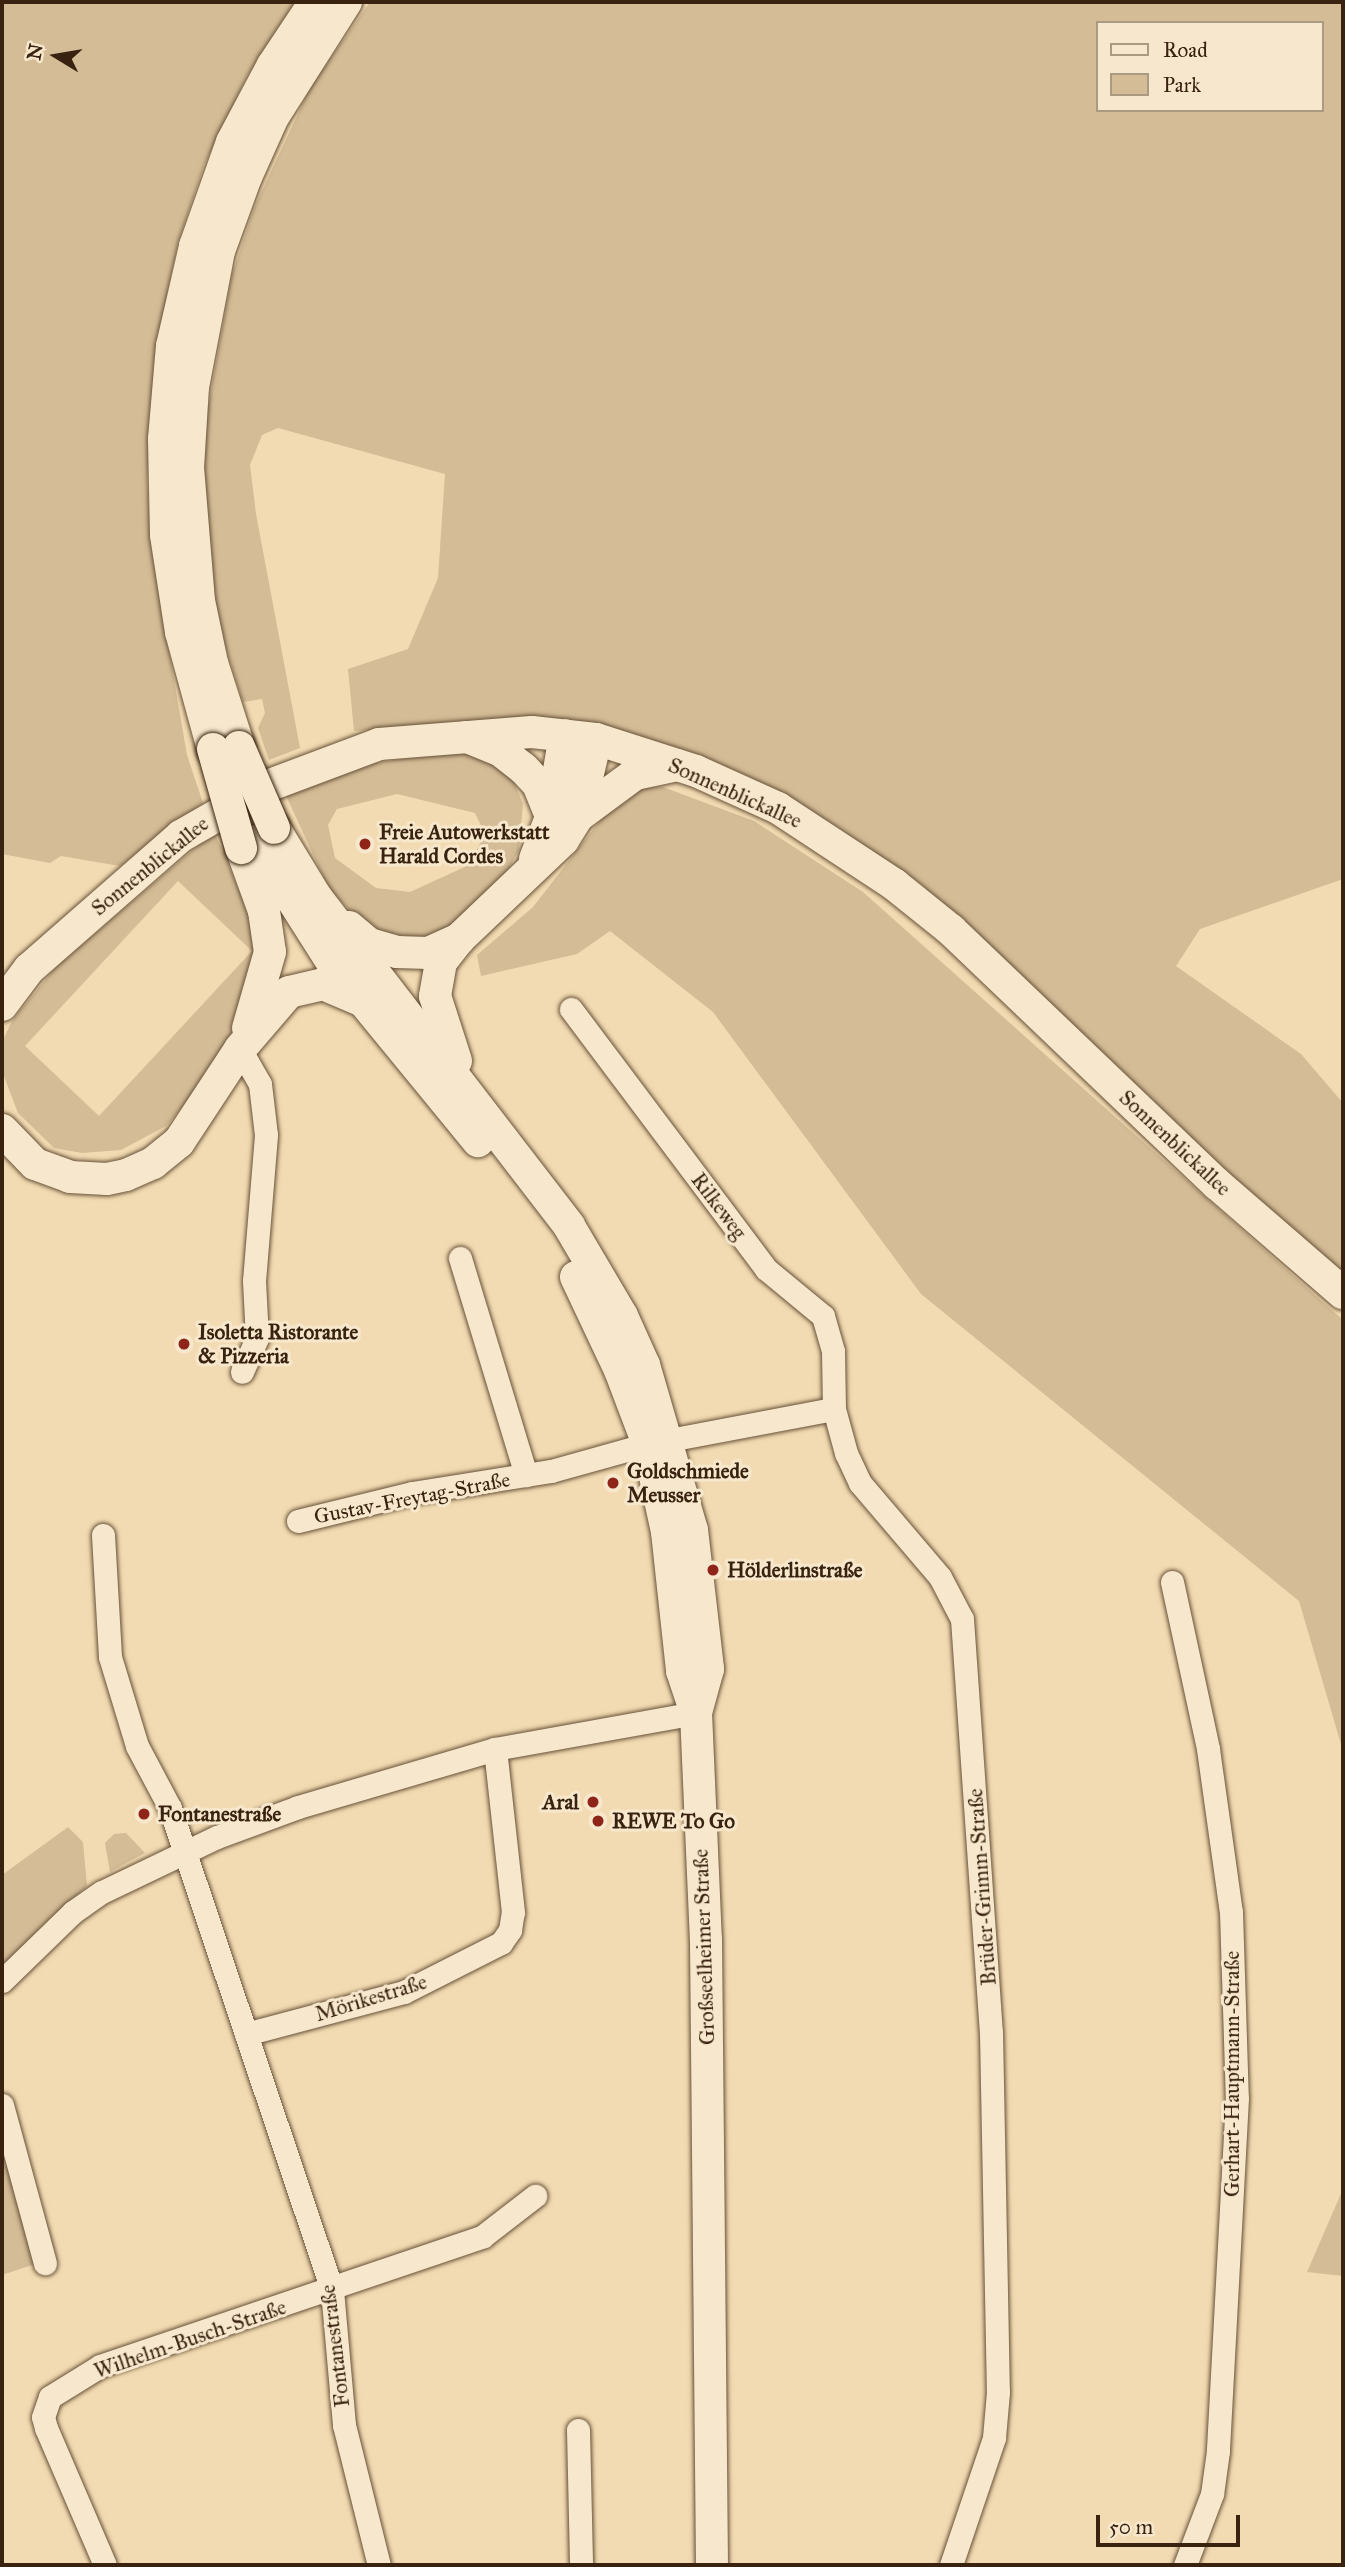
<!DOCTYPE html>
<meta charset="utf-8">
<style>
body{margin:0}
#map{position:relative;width:1345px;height:2567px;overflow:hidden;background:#f2dbb2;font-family:"IM FELL Great Primer",serif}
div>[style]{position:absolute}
.green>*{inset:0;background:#d3bc96}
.roads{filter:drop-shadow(0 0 2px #675138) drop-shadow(0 0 2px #675138)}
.minor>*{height:23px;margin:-11.5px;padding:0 11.5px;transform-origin:11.5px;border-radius:11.5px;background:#f7e8cd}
.secondary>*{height:32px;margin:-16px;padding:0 16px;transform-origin:16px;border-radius:16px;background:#f7e8cd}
.bridges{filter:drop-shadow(0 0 2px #392310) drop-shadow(0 0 2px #392310)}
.secondary-bridge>*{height:32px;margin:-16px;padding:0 16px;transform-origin:16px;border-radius:16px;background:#f7e8cd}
.dots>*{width:19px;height:19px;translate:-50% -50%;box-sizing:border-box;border:4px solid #f7e8cd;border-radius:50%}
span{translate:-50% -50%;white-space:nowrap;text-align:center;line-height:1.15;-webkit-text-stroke:6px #f7e8cd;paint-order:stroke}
.street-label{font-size:21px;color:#392310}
.poi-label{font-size:21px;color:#392310;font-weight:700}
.left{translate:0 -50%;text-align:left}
.right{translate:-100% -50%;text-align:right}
.frame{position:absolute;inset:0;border:4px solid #392310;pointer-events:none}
.legend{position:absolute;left:1096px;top:21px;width:228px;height:91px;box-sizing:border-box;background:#f7e8cd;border:2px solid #ab9981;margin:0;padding:9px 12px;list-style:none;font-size:21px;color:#392310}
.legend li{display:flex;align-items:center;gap:14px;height:35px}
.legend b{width:35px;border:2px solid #ab9981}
.north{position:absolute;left:21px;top:21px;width:70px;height:70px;-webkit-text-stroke:5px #f7e8cd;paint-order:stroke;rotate:281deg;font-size:19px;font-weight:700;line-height:28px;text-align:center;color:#392310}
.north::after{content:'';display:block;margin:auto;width:24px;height:32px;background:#392310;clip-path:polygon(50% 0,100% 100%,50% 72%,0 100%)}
.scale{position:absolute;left:1096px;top:2515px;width:144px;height:32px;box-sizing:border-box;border:4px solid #392310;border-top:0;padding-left:9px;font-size:21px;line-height:24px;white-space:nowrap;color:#392310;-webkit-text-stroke:5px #f7e8cd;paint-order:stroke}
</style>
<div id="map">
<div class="green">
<div style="clip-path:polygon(2px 2px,295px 2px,247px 76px,204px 165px,178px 242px,154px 359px,147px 482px,151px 546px,187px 755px,203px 803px,120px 866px,61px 856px,50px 863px,2px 854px)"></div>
<div style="clip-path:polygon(evenodd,370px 2px,1343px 2px,1343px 879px,1200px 929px,1176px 966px,1301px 1054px,1343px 1103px,1343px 1279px,1254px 1201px,922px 885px,833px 824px,691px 756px,633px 735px,498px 719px,354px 731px,348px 669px,408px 649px,438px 578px,445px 474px,278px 428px,262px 435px,250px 465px,256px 514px,300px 748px,269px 760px,258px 728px,265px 713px,262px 699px,243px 702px,216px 616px,200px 492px,206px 419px,232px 275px,255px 206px,310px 88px,370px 2px,1098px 23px,1322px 23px,1322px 110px,1098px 110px,1098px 23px)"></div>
<div style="clip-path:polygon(evenodd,450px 751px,487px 757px,510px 772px,523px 804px,519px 850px,495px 893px,456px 924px,422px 939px,399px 940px,357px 918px,329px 889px,283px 789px,350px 767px,450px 751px,397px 794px,475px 813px,485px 834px,469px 865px,410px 892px,376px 888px,335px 858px,328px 825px,337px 809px,397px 794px)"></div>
<div style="clip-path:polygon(663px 787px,754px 821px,863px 892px,1343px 1320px,1343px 1751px,1299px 1601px,921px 1294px,713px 1012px,610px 931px,577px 954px,481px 976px,477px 955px,533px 907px,613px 804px,633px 788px)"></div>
<div style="clip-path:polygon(evenodd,214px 832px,259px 935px,247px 999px,232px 1031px,195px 1092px,166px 1126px,121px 1150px,82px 1153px,54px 1148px,18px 1113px,2px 1071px,2px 1042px,12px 1021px,55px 968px,214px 832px,178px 881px,252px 951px,99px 1116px,25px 1046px,178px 881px)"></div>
<div style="clip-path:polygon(68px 1827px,83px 1842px,87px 1886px,2px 1966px,2px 1875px)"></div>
<div style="clip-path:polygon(126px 1833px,145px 1853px,110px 1872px,105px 1843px,114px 1834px)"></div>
<div style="clip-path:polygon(2px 2115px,38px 2263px,2px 2275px)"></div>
<div style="clip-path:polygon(1343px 2189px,1343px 2276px,1307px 2272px)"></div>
</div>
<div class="roads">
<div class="minor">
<div style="left:571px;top:1009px;width:325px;rotate:53.1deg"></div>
<div style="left:766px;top:1269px;width:74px;rotate:39.5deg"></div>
<div style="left:823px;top:1316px;width:36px;rotate:74deg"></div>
<div style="left:833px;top:1351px;width:58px;rotate:89deg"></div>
<div style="left:834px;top:1409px;width:46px;rotate:74.7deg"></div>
<div style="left:846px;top:1453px;width:33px;rotate:65deg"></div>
<div style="left:860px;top:1483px;width:123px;rotate:49.6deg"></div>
<div style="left:940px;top:1577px;width:47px;rotate:62.4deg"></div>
<div style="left:962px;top:1619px;width:414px;rotate:86deg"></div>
<div style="left:991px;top:2032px;width:360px;rotate:88.9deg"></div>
<div style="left:998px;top:2392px;width:46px;rotate:95deg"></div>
<div style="left:994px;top:2438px;width:134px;rotate:108.7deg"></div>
<div style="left:240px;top:1049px;width:40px;rotate:60.3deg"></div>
<div style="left:260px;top:1084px;width:51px;rotate:83.3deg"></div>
<div style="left:266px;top:1135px;width:146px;rotate:94.7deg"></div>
<div style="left:254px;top:1281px;width:57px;rotate:87deg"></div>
<div style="left:257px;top:1338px;width:37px;rotate:114deg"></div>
<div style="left:460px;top:1258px;width:227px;rotate:73.1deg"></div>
<div style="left:298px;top:1521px;width:117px;rotate:-13.8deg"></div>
<div style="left:412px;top:1493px;width:141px;rotate:-9deg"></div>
<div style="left:551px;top:1471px;width:101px;rotate:-15.6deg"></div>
<div style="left:648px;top:1444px;width:189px;rotate:-10.7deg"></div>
<div style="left:103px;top:1535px;width:122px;rotate:86.7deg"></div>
<div style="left:110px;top:1657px;width:93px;rotate:73.1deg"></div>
<div style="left:137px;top:1746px;width:70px;rotate:62deg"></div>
<div style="left:170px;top:1808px;width:508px;rotate:71.42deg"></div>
<div style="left:332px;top:2290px;width:136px;rotate:84.9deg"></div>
<div style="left:344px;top:2425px;width:144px;rotate:76deg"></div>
<div style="left:1172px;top:1582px;width:171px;rotate:77.8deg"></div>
<div style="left:1208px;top:1749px;width:165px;rotate:82deg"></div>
<div style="left:1231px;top:1912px;width:186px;rotate:88.2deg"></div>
<div style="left:1237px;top:2098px;width:354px;rotate:93.1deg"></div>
<div style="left:1218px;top:2451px;width:43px;rotate:97.9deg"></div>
<div style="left:1212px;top:2494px;width:76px;rotate:110.8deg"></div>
<div style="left:2px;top:1981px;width:99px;rotate:-44.2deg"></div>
<div style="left:73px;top:1912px;width:35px;rotate:-35deg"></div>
<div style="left:102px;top:1892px;width:127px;rotate:-25.6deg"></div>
<div style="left:217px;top:1837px;width:86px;rotate:-20.3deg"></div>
<div style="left:298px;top:1807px;width:205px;rotate:-16.4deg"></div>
<div style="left:495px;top:1749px;width:204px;rotate:-10.2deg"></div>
<div style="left:246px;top:2034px;width:163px;rotate:-14.9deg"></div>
<div style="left:404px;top:1992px;width:109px;rotate:-26.8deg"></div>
<div style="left:501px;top:1943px;width:16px;rotate:-55deg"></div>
<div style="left:510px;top:1930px;width:18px;rotate:-81deg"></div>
<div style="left:513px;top:1912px;width:164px;rotate:-96.3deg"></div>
<div style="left:2px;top:2105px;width:164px;rotate:74.8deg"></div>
<div style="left:578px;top:2430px;width:135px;rotate:88.7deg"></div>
<div style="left:105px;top:2565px;width:149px;rotate:-113.3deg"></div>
<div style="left:46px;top:2428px;width:11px;rotate:-105deg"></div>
<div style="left:43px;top:2417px;width:21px;rotate:-71deg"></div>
<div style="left:50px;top:2397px;width:59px;rotate:-31.8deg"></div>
<div style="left:100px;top:2366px;width:404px;rotate:-18.7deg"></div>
<div style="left:483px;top:2236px;width:66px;rotate:-37.6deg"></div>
</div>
<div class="secondary">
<div style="left:467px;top:737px;width:37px;rotate:22deg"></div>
<div style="left:501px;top:751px;width:29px;rotate:38deg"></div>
<div style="left:524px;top:769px;width:21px;rotate:47deg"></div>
<div style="left:538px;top:784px;width:35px;rotate:68deg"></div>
<div style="left:239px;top:747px;width:88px;rotate:-107.8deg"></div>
<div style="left:212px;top:663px;width:63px;rotate:-101.8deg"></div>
<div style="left:199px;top:601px;width:133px;rotate:-94.7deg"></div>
<div style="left:188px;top:468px;width:81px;rotate:-86.5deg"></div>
<div style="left:193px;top:387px;width:138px;rotate:-79.2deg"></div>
<div style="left:219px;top:251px;width:79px;rotate:-70deg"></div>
<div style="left:246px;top:177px;width:66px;rotate:-65.8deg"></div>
<div style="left:273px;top:117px;width:136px;rotate:-57.6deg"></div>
<div style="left:213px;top:749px;width:121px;rotate:-105.3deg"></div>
<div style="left:181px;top:632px;width:98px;rotate:-98.8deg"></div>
<div style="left:166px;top:535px;width:96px;rotate:-91.2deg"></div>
<div style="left:164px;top:439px;width:93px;rotate:-85.1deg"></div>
<div style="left:172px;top:346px;width:103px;rotate:-77deg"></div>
<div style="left:195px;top:246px;width:110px;rotate:-70.4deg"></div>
<div style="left:232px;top:142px;width:87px;rotate:-62deg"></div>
<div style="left:273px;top:65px;width:76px;rotate:-56.3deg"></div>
<div style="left:578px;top:816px;width:71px;rotate:-36.4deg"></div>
<div style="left:635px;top:774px;width:43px;rotate:-12.1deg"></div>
<div style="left:274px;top:828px;width:81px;rotate:58.7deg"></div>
<div style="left:316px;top:897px;width:415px;rotate:52.4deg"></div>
<div style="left:569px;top:1226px;width:104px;rotate:59.5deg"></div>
<div style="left:622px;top:1316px;width:54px;rotate:65.8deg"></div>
<div style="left:644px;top:1365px;width:172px;rotate:73.8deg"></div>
<div style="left:692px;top:1530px;width:140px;rotate:83.4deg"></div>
<div style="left:708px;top:1669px;width:46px;rotate:105.3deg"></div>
<div style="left:696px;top:1713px;width:227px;rotate:87.5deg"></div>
<div style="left:706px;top:1940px;width:625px;rotate:89.45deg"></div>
<div style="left:255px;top:841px;width:146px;rotate:57.6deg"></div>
<div style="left:333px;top:964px;width:229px;rotate:50.7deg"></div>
<div style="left:242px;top:850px;width:65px;rotate:70.2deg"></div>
<div style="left:264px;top:911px;width:41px;rotate:81.7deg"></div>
<div style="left:270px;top:952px;width:79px;rotate:106.1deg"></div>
<div style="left:535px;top:859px;width:45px;rotate:-69.1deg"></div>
<div style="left:551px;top:817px;width:83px;rotate:-80.3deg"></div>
<div style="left:349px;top:927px;width:26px;rotate:40deg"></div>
<div style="left:369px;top:944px;width:29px;rotate:16deg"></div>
<div style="left:397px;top:952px;width:31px;rotate:2deg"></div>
<div style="left:428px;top:953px;width:34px;rotate:-24deg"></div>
<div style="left:2px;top:1005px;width:45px;rotate:-53.1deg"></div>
<div style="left:29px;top:969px;width:202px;rotate:-41.2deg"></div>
<div style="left:181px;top:836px;width:103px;rotate:-29.8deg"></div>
<div style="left:270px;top:785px;width:116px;rotate:-20.6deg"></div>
<div style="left:379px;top:744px;width:153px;rotate:-4.5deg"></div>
<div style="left:532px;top:732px;width:64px;rotate:6.2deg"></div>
<div style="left:596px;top:739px;width:105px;rotate:17.7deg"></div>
<div style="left:696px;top:771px;width:90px;rotate:24.3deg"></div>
<div style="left:778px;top:808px;width:140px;rotate:33.3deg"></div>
<div style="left:895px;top:885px;width:72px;rotate:38.8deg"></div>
<div style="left:951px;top:930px;width:368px;rotate:43.7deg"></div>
<div style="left:1217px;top:1184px;width:167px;rotate:40.9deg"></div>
<div style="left:456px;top:1061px;width:68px;rotate:-107.9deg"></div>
<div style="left:435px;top:996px;width:35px;rotate:-80deg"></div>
<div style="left:441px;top:962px;width:29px;rotate:-52deg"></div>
<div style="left:459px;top:939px;width:144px;rotate:-43.6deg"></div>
<div style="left:563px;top:840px;width:28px;rotate:-58deg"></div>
<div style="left:578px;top:816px;width:79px;rotate:-76.8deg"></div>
<div style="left:2px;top:1130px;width:47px;rotate:45.9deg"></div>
<div style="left:35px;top:1164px;width:37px;rotate:20deg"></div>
<div style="left:70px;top:1177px;width:37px;rotate:3deg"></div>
<div style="left:107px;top:1179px;width:19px;rotate:-12deg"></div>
<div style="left:126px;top:1175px;width:30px;rotate:-24deg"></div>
<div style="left:153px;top:1163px;width:33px;rotate:-39deg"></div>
<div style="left:179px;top:1142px;width:111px;rotate:-56.7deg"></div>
<div style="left:240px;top:1049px;width:75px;rotate:-49.3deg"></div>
<div style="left:289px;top:992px;width:35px;rotate:-13deg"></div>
<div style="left:323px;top:984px;width:39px;rotate:23deg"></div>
<div style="left:576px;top:1277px;width:103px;rotate:64.7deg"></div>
<div style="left:620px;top:1370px;width:79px;rotate:69.3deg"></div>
<div style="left:648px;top:1444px;width:90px;rotate:77.8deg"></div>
<div style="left:667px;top:1532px;width:140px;rotate:83.8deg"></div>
<div style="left:682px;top:1671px;width:44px;rotate:71.6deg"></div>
</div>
</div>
<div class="bridges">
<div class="secondary-bridge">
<div style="left:239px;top:747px;width:88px;rotate:66.6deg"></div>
<div style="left:213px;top:749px;width:103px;rotate:74.2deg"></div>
</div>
</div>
<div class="dots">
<div style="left:365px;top:844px;background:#8f2418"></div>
<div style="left:184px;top:1344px;background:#8f2418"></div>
<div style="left:613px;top:1483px;background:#8f2418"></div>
<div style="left:713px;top:1570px;background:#8f2418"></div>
<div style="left:593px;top:1802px;background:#8f2418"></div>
<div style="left:144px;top:1814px;background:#8f2418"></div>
<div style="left:598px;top:1821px;background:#8f2418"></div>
</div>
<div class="street-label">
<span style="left:735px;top:793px;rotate:24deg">Sonnenblickallee</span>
<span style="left:150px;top:866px;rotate:-39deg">Sonnenblickallee</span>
<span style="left:1175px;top:1143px;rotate:43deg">Sonnenblickallee</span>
<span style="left:719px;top:1206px;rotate:53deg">Rilkeweg</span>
<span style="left:412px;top:1498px;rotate:-11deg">Gustav-Freytag-Straße</span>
<span style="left:982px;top:1887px;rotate:-94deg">Brüder-Grimm-Straße</span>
<span style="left:704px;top:1947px;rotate:-92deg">Großseelheimer Straße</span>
<span style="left:371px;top:1998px;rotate:-17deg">Mörikestraße</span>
<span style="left:1232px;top:2074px;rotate:-90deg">Gerhart-Hauptmann-Straße</span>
<span style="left:190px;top:2339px;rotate:-19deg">Wilhelm-Busch-Straße</span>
<span style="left:335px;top:2346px;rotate:-97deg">Fontanestraße</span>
</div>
<div class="poi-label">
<span class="left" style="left:379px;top:844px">Freie Autowerkstatt<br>Harald Cordes</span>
<span class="left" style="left:198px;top:1344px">Isoletta Ristorante<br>&amp; Pizzeria</span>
<span class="left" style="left:627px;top:1483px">Goldschmiede<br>Meusser</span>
<span class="left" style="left:727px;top:1570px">Hölderlinstraße</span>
<span class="right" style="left:579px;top:1802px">Aral</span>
<span class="left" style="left:158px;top:1814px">Fontanestraße</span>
<span class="left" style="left:612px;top:1821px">REWE To Go</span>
</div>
<div class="frame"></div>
<ul class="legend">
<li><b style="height:9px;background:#f7e8cd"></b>Road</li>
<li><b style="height:19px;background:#d3bc96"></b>Park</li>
</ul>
<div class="north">N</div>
<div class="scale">50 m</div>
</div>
